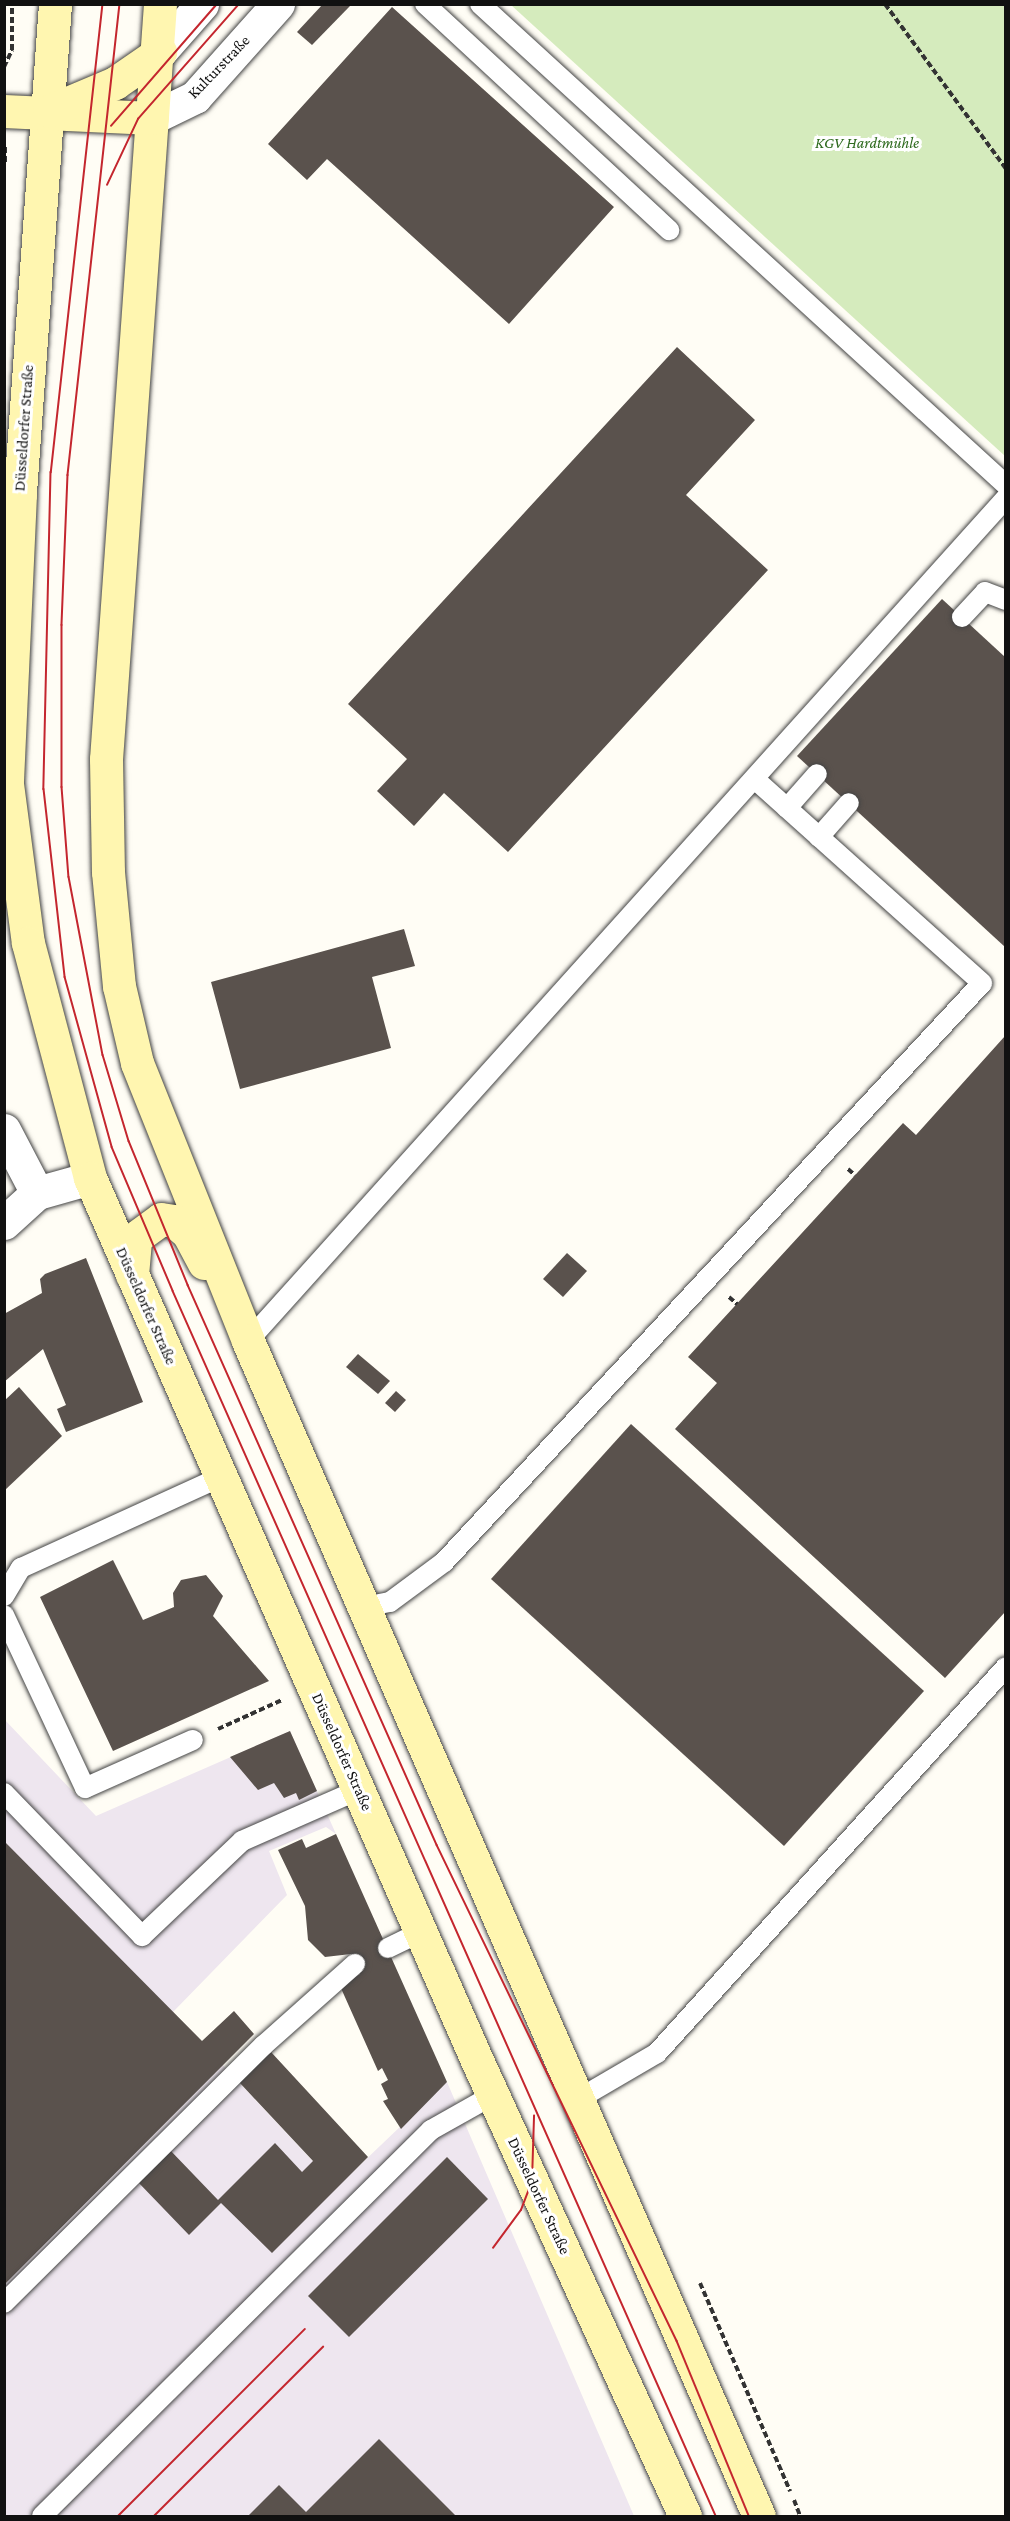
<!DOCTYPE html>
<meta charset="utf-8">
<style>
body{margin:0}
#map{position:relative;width:1010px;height:2521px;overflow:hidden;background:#fffdf5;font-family:"Crimson Pro",serif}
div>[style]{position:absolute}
.industrial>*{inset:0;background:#eee6ef}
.green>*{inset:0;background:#d5ebbd}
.building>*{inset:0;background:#5a524d}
.path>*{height:4px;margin-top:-2px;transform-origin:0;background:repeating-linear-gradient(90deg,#333 0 6px,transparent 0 9px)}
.roads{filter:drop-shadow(0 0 2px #444) drop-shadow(0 0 2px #444)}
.lane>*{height:20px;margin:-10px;padding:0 10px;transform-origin:10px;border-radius:10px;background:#fff}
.street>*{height:33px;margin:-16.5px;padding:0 16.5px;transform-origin:16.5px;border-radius:16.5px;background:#fff}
.secondary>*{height:33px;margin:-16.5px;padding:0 16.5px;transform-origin:16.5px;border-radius:16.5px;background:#fff6b0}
.tram>*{height:1.5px;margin:-0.75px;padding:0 0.75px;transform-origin:0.75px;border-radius:0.75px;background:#c4262e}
span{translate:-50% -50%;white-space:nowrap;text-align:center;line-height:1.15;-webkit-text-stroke:6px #fff;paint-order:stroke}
.street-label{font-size:16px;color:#111}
.park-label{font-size:16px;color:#2f6b1f;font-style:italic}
.frame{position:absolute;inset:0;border:6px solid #111;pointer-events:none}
</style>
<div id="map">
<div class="industrial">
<div style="clip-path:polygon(4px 1719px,96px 1816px,290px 1731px,336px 1834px,326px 1827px,269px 1851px,287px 1895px,173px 2012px,337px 2187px,447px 2082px,634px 2516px,5px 2516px)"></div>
</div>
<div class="green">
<div style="clip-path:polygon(511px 5px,1005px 5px,1005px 456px)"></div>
</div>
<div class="building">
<div style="clip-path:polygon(323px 4px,350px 6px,312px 45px,297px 32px)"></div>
<div style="clip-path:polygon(392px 7px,614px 207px,509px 324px,327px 159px,307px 180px,268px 144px)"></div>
<div style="clip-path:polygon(677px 347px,755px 420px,686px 495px,768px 570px,508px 852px,444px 793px,414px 826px,377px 791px,407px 759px,348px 704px)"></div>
<div style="clip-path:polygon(942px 599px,1005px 657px,1005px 947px,797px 756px)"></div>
<div style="clip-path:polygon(404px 929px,415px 966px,372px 977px,391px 1048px,240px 1089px,211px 982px)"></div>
<div style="clip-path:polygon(1005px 1036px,1005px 1612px,945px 1678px,675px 1429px,717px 1383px,688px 1357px,903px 1123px,916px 1135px)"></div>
<div style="clip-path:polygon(567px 1253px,587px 1271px,563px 1297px,543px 1279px)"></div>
<div style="clip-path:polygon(86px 1258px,143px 1402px,66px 1432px,57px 1409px,66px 1405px,43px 1349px,4px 1382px,4px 1314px,42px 1293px,40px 1279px,45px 1274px)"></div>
<div style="clip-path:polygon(358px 1354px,390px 1381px,378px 1394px,346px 1367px)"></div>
<div style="clip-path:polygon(19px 1387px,62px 1436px,4px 1491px,4px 1401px)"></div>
<div style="clip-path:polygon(396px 1391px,406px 1400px,395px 1412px,385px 1403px)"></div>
<div style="clip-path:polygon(631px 1424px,924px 1691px,784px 1846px,491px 1579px)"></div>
<div style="clip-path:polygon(113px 1560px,143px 1620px,174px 1607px,173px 1593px,181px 1580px,206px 1575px,223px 1596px,213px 1616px,269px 1681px,113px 1751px,40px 1597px)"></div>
<div style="clip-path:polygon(290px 1731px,317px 1791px,299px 1800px,296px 1793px,284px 1798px,274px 1783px,258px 1790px,230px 1757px)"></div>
<div style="clip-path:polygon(336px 1834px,447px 2082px,401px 2129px,383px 2101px,388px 2099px,381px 2084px,388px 2080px,382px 2068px,378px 2071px,340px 1986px,360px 1974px,351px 1954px,325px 1957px,308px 1940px,305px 1906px,278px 1850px,302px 1839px,306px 1848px)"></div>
<div style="clip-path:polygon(4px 1841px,202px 2041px,234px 2011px,254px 2034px,4px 2285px)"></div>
<div style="clip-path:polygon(271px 2052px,368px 2157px,272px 2253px,221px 2203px,189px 2235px,137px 2181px,169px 2149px,218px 2200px,275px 2143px,302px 2172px,313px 2161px,239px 2082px)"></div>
<div style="clip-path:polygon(447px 2157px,488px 2199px,349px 2337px,308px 2296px)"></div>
<div style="clip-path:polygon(379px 2439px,456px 2516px,248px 2516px,279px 2485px,306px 2512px)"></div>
</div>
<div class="path">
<div style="left:885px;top:4px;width:205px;rotate:53.7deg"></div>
<div style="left:4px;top:67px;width:19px;rotate:-65deg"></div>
<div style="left:12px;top:50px;width:46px;rotate:-90deg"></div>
<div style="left:5px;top:147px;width:17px;rotate:90deg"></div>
<div style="left:848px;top:1169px;width:9px;rotate:41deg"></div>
<div style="left:729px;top:1297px;width:11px;rotate:41deg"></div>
<div style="left:218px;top:1729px;width:70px;rotate:-24.4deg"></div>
<div style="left:700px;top:2283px;width:227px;rotate:66.6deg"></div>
<div style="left:794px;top:2500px;width:17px;rotate:69deg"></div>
</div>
<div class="roads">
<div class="lane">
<div style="left:425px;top:4px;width:333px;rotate:42.8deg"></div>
<div style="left:480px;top:4px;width:713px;rotate:42.44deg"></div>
<div style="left:962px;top:617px;width:34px;rotate:-47deg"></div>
<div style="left:985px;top:592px;width:22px;rotate:21deg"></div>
<div style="left:787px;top:808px;width:45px;rotate:-48.6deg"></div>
<div style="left:819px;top:837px;width:45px;rotate:-48.6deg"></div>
<div style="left:248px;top:1341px;width:1134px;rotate:-48.04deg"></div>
<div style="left:4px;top:1596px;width:33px;rotate:-59deg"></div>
<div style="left:21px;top:1568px;width:220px;rotate:-24.5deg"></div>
<div style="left:364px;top:1607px;width:26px;rotate:-11deg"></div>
<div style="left:390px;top:1602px;width:67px;rotate:-36.5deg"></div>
<div style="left:444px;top:1562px;width:790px;rotate:-47.1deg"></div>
<div style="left:982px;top:983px;width:305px;rotate:-138.1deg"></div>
<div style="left:4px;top:1615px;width:191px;rotate:64.9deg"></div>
<div style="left:85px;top:1788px;width:118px;rotate:-24deg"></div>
<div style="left:4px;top:1793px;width:199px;rotate:46deg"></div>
<div style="left:142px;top:1936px;width:138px;rotate:-43.5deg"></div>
<div style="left:242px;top:1841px;width:127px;rotate:-23.7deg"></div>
<div style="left:388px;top:1948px;width:39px;rotate:-26deg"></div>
<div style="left:580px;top:2098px;width:89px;rotate:-30.3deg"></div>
<div style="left:657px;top:2053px;width:520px;rotate:-47.88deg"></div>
<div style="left:4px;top:2303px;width:366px;rotate:-44.8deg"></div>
<div style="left:264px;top:2045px;width:122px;rotate:-41.7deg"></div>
<div style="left:42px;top:2516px;width:548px;rotate:-44.78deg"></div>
<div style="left:431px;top:2130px;width:71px;rotate:-29.4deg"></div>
</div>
<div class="street">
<div style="left:160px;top:52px;width:64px;rotate:-48.8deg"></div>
<div style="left:152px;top:118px;width:48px;rotate:-26deg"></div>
<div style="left:195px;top:97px;width:125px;rotate:-48.3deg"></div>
<div style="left:4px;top:1130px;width:71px;rotate:62.4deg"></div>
<div style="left:4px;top:1223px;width:45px;rotate:-42.3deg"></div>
<div style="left:37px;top:1193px;width:55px;rotate:-15.8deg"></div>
</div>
<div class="secondary">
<div style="left:55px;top:4px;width:491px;rotate:94.1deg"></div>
<div style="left:20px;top:494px;width:290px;rotate:92.6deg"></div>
<div style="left:7px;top:784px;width:160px;rotate:82.5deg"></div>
<div style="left:28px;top:943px;width:243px;rotate:75.2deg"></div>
<div style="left:90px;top:1178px;width:959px;rotate:66.32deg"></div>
<div style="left:475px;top:2056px;width:506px;rotate:65.46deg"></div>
<div style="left:160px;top:4px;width:757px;rotate:94.09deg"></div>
<div style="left:106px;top:759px;width:113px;rotate:89deg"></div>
<div style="left:108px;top:872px;width:115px;rotate:84.5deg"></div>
<div style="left:119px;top:986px;width:79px;rotate:76.8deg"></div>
<div style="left:137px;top:1063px;width:299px;rotate:68.2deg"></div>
<div style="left:248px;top:1341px;width:1281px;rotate:66.5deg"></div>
<div style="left:4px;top:111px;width:148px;rotate:2.7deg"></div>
<div style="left:49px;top:111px;width:72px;rotate:-23deg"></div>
<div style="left:115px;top:83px;width:55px;rotate:-34.6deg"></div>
<div style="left:132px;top:1275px;width:37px;rotate:-85deg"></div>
<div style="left:135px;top:1238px;width:32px;rotate:-36deg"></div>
<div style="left:161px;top:1219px;width:13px;rotate:9deg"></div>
<div style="left:174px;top:1221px;width:18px;rotate:41deg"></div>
<div style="left:188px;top:1233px;width:34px;rotate:62deg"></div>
</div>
</div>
<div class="tram">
<div style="left:103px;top:4px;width:471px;rotate:96.3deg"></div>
<div style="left:51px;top:472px;width:317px;rotate:91.3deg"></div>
<div style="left:44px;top:789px;width:189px;rotate:83.6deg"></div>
<div style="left:65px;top:977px;width:176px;rotate:74.5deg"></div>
<div style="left:112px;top:1147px;width:156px;rotate:67deg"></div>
<div style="left:173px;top:1291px;width:1340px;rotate:66.09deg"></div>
<div style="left:120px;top:4px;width:474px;rotate:96.3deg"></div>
<div style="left:68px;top:475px;width:150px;rotate:92.3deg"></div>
<div style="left:62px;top:625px;width:162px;rotate:90deg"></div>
<div style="left:62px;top:787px;width:90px;rotate:85.6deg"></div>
<div style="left:69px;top:877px;width:181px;rotate:79.2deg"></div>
<div style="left:103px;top:1055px;width:90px;rotate:73.2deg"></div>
<div style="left:129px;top:1141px;width:156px;rotate:67.7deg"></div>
<div style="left:188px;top:1285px;width:613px;rotate:66.03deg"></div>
<div style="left:437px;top:1845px;width:551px;rotate:64.18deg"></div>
<div style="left:677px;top:2341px;width:189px;rotate:67.6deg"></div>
<div style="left:111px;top:126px;width:162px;rotate:-49deg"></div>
<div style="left:107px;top:185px;width:73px;rotate:-64.8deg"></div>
<div style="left:138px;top:119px;width:153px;rotate:-48.7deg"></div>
<div style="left:493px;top:2248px;width:47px;rotate:-53.6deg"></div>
<div style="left:521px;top:2210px;width:31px;rotate:-69deg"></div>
<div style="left:532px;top:2181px;width:65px;rotate:-88.2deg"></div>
<div style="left:118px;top:2516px;width:264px;rotate:-45deg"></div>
<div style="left:154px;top:2516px;width:239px;rotate:-45deg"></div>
</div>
<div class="street-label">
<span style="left:219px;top:67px;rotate:-46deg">Kulturstraße</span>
<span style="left:24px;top:428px;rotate:-86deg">Düsseldorfer Straße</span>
<span style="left:146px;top:1306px;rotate:66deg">Düsseldorfer Straße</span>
<span style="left:342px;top:1752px;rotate:66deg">Düsseldorfer Straße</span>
<span style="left:539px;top:2196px;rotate:65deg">Düsseldorfer Straße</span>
</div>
<div class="park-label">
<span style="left:867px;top:143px">KGV Hardtmühle</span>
</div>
<div class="frame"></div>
</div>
